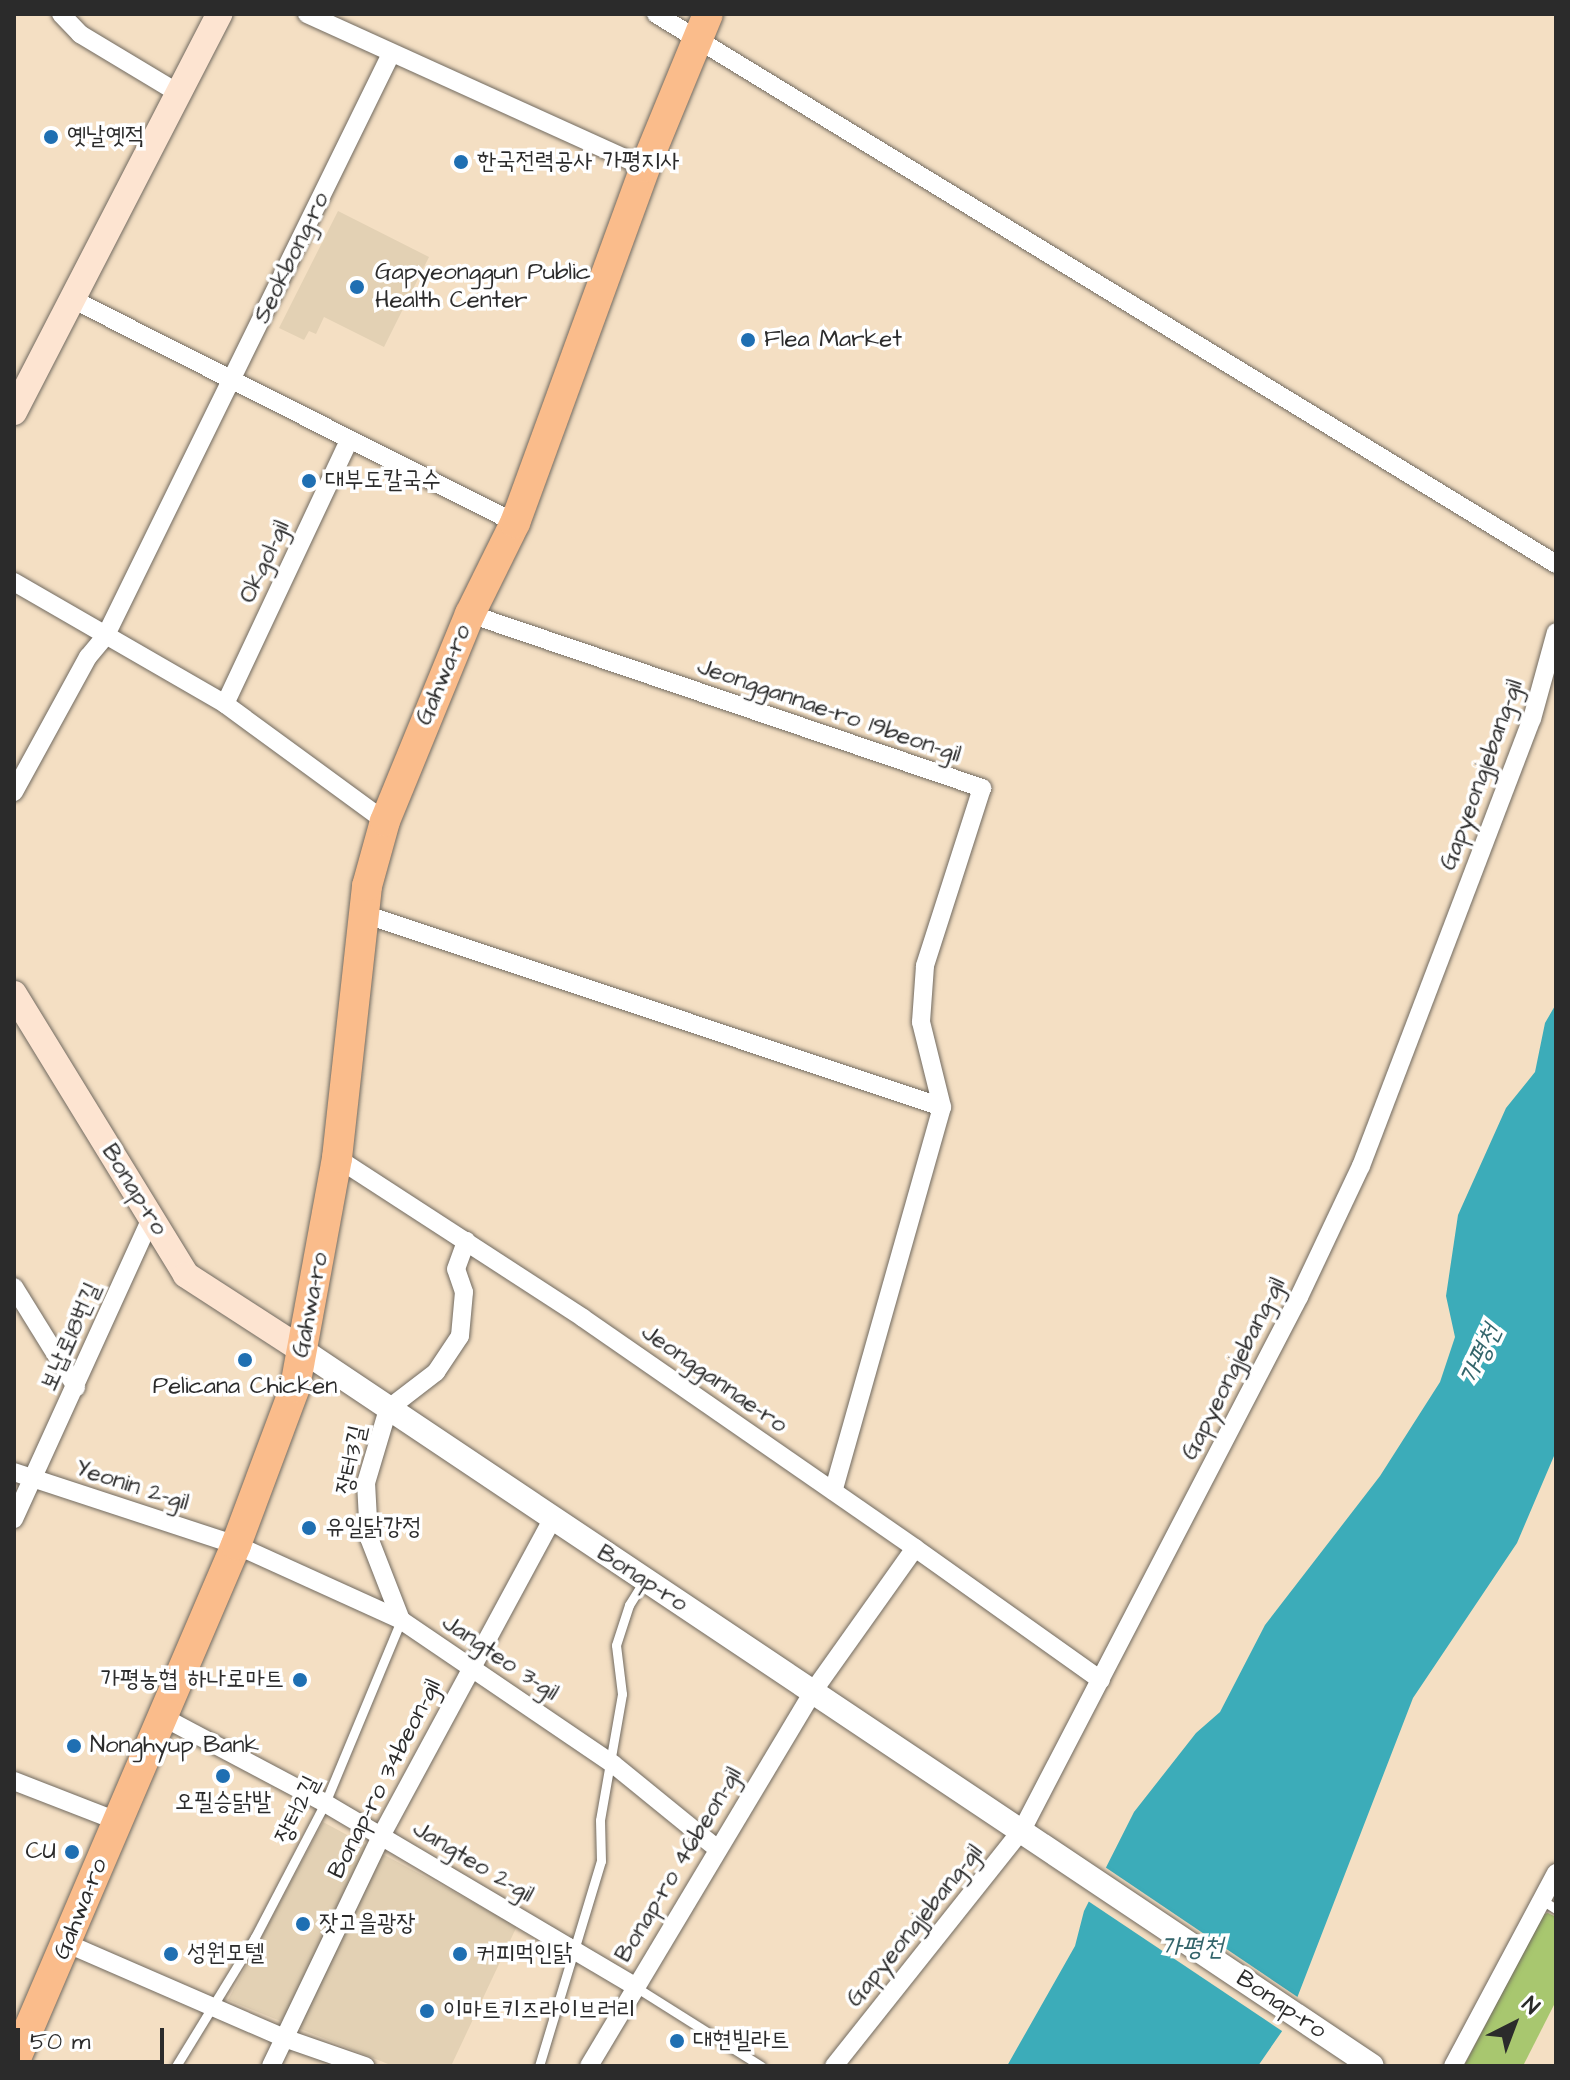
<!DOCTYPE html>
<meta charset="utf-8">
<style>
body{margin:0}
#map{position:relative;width:1570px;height:2080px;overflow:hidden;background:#f4dfc3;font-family:"Architects Daughter","Poor Story",sans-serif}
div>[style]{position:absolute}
.built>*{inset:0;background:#e3d1b4}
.green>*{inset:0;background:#a8c76f}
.water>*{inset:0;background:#3cacb9}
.pier>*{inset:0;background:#f4dfc3}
.roads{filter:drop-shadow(0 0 2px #716a60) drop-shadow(0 0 2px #716a60)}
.service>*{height:9px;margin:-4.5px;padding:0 4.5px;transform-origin:4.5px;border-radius:4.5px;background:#fff}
.minor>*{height:18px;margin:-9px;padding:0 9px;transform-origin:9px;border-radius:9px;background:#fff}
.tertiary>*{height:24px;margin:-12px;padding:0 12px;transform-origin:12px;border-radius:12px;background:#fff}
.secondary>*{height:26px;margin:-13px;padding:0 13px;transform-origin:13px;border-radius:13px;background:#fde4d1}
.primary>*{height:30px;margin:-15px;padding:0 15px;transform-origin:15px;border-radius:15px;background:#fabc8b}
.dots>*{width:22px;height:22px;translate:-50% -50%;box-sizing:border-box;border:4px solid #fff;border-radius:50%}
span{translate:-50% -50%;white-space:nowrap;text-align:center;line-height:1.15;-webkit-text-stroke:7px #fff;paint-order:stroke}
.poi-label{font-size:24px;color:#2b2b2b}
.left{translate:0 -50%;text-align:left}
.right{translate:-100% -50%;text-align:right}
.street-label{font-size:24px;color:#2b2b2b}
.water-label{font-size:26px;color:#33656b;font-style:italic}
.frame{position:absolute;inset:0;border:16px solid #2b2b2b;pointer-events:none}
.north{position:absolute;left:1474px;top:1984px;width:80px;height:80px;-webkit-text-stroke:6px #fff;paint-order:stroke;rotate:42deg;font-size:22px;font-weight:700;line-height:32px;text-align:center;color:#2b2b2b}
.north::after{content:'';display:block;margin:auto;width:28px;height:36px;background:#2b2b2b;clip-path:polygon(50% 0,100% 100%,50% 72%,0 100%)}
.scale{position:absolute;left:16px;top:2028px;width:148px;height:36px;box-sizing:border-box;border:4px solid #2b2b2b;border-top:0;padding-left:10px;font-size:24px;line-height:28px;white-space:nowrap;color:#2b2b2b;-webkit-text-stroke:6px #fff;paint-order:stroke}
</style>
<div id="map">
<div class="built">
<div style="clip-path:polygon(338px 211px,429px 257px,384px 347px,324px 317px,316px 334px,309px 331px,304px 340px,279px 328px)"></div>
<div style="clip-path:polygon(323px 1822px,517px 1926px,451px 2066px,393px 2066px,228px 2000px)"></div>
</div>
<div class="green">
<div style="clip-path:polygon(1548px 1913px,1556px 1917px,1556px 2001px,1523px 2066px,1464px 2066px,1543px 1914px)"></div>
</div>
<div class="water">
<div style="clip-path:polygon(1556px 1004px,1554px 1456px,1517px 1543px,1413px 1698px,1287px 2024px,1258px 2066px,1007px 2066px,1075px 1946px,1084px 1911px,1134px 1812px,1196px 1733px,1220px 1712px,1265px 1625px,1380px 1476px,1440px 1382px,1455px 1337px,1446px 1296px,1458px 1215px,1506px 1108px,1535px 1072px,1545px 1023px)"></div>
</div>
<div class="pier">
<div style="clip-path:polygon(1102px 1865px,1299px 1998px,1285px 2033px,1085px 1899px)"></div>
</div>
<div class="roads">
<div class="service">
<div style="left:1542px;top:1900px;width:17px;rotate:33deg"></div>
<div style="left:634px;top:1986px;width:150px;rotate:32.2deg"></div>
<div style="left:176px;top:2066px;width:151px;rotate:-58.5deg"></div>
<div style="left:255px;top:1937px;width:151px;rotate:-62.4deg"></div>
<div style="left:325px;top:1803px;width:198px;rotate:-67.4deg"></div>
<div style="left:539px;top:2066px;width:214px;rotate:-73.2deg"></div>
<div style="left:601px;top:1861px;width:41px;rotate:-91.4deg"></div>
<div style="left:600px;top:1820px;width:128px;rotate:-80.1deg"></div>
<div style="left:622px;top:1694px;width:49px;rotate:-97deg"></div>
<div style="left:616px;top:1645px;width:42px;rotate:-72deg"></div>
<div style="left:629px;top:1605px;width:28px;rotate:-58deg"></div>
</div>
<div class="minor">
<div style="left:61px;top:14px;width:28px;rotate:46deg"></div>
<div style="left:80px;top:34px;width:114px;rotate:31deg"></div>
<div style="left:307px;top:14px;width:371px;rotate:24.4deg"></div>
<div style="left:656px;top:14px;width:1055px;rotate:31.43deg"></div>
<div style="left:72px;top:299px;width:496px;rotate:26.8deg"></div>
<div style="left:14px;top:582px;width:244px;rotate:30deg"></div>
<div style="left:225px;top:704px;width:198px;rotate:36.2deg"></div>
<div style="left:470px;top:614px;width:541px;rotate:18.77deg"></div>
<div style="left:982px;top:788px;width:187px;rotate:107.8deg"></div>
<div style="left:925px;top:966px;width:56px;rotate:94.1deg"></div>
<div style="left:921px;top:1022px;width:88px;rotate:76.1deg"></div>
<div style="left:942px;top:1107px;width:399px;rotate:105.8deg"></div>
<div style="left:225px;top:704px;width:291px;rotate:-64.8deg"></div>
<div style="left:14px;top:792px;width:154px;rotate:-61.3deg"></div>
<div style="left:88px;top:657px;width:26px;rotate:-50deg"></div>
<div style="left:105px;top:637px;width:649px;rotate:-63.87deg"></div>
<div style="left:364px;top:914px;width:609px;rotate:18.46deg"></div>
<div style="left:337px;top:1158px;width:293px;rotate:33deg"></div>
<div style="left:583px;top:1318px;width:404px;rotate:34.7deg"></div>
<div style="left:915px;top:1548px;width:174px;rotate:125.4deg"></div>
<div style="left:814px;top:1690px;width:438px;rotate:120.9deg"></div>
<div style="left:14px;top:1287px;width:118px;rotate:58.2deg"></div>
<div style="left:14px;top:1472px;width:234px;rotate:18.2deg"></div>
<div style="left:236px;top:1545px;width:181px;rotate:24.4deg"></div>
<div style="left:401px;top:1620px;width:256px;rotate:34.2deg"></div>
<div style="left:613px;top:1764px;width:132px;rotate:39.1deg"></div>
<div style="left:14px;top:1519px;width:331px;rotate:-65.5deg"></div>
<div style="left:915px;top:1548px;width:228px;rotate:35.4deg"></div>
<div style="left:401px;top:1620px;width:88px;rotate:-111.3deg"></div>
<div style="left:369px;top:1538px;width:55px;rotate:-93.1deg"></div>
<div style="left:366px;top:1483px;width:77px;rotate:-73.4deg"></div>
<div style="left:388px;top:1409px;width:61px;rotate:-37.6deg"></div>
<div style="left:436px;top:1372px;width:43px;rotate:-56.3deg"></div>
<div style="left:460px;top:1336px;width:44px;rotate:-84.8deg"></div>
<div style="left:464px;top:1292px;width:24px;rotate:-109deg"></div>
<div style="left:456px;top:1269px;width:30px;rotate:-70deg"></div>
<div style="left:159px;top:1715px;width:188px;rotate:27.9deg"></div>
<div style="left:325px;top:1803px;width:359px;rotate:30.6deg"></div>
<div style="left:14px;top:1781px;width:110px;rotate:21.2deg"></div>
<div style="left:68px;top:1944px;width:239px;rotate:23.5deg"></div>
<div style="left:287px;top:2039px;width:83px;rotate:19.1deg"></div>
<div style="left:271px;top:2066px;width:255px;rotate:-64.4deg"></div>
<div style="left:381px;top:1836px;width:359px;rotate:-61.6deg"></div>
<div style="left:834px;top:2066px;width:302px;rotate:-51.5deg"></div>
<div style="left:1022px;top:1830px;width:601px;rotate:-62.54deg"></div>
<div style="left:1299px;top:1297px;width:145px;rotate:-64.7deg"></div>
<div style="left:1361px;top:1166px;width:479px;rotate:-69.1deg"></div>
<div style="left:1532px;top:719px;width:90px;rotate:-74.6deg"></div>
<div style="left:1453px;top:2066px;width:219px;rotate:-61.9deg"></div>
</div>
<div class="tertiary">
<div style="left:302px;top:1350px;width:1287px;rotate:33.79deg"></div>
</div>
<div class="secondary">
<div style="left:14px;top:412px;width:448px;rotate:-62.7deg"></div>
<div style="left:14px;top:994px;width:329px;rotate:58.5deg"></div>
<div style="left:186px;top:1275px;width:138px;rotate:32.9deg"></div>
</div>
<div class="primary">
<div style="left:14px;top:2063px;width:564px;rotate:-66.8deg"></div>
<div style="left:236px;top:1545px;width:169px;rotate:-69.5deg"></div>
<div style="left:295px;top:1387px;width:233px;rotate:-79.6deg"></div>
<div style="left:337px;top:1158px;width:274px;rotate:-83.7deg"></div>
<div style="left:367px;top:886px;width:67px;rotate:-74.5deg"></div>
<div style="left:385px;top:821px;width:224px;rotate:-67.7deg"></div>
<div style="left:470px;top:614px;width:102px;rotate:-63.7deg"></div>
<div style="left:515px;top:523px;width:379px;rotate:-69.9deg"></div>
<div style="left:645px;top:167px;width:165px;rotate:-67.6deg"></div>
</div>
</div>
<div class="dots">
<div style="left:51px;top:137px;background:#1f6fb2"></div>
<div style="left:461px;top:162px;background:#1f6fb2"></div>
<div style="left:357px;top:287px;background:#1f6fb2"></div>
<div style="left:748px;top:340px;background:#1f6fb2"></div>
<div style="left:309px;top:481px;background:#1f6fb2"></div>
<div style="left:245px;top:1360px;background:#1f6fb2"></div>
<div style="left:309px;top:1528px;background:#1f6fb2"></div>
<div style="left:300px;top:1680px;background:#1f6fb2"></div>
<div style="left:74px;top:1746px;background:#1f6fb2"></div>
<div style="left:223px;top:1776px;background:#1f6fb2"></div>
<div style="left:72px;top:1852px;background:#1f6fb2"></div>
<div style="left:303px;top:1924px;background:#1f6fb2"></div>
<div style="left:171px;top:1954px;background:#1f6fb2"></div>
<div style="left:460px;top:1954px;background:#1f6fb2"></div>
<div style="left:427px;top:2011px;background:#1f6fb2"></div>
<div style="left:677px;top:2041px;background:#1f6fb2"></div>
</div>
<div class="poi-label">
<span class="left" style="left:67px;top:137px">옛날옛적</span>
<span class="left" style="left:477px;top:162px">한국전력공사 가평지사</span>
<span class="left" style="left:375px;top:287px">Gapyeonggun Public<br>Health Center</span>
<span class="left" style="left:764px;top:340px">Flea Market</span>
<span class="left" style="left:325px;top:481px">대부도칼국수</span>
<span style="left:245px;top:1387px">Pelicana Chicken</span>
<span class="left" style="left:325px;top:1528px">유일닭강정</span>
<span class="right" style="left:284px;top:1680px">가평농협 하나로마트</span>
<span class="left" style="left:90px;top:1746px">Nonghyup Bank</span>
<span style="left:223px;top:1803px">오필승닭발</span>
<span class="right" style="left:56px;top:1852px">CU</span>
<span class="left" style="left:319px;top:1924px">잣고을광장</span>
<span class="left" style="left:187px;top:1954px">성원모텔</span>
<span class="left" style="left:476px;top:1954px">커피먹인닭</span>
<span class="left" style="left:443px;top:2011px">이마트키즈라이브러리</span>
<span class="left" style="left:693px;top:2041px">대현빌라트</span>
</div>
<div class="street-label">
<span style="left:292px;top:258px;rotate:-64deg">Seokbong-ro</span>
<span style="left:265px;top:562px;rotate:-65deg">Okgol-gil</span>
<span style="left:444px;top:675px;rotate:-67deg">Gahwa-ro</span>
<span style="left:829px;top:711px;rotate:19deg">Jeonggannae-ro 19beon-gil</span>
<span style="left:1482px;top:775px;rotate:-70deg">Gapyeongjebang-gil</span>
<span style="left:134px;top:1190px;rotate:58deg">Bonap-ro</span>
<span style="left:311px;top:1305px;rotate:-79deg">Gahwa-ro</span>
<span style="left:71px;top:1337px;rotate:-66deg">보납로18번길</span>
<span style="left:1234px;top:1369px;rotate:-63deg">Gapyeongjebang-gil</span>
<span style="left:714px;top:1379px;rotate:35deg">Jeonggannae-ro</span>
<span style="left:352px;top:1460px;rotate:-78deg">장터3길</span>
<span style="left:132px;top:1486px;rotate:18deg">Yeonin 2-gil</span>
<span style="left:642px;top:1579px;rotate:33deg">Bonap-ro</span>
<span style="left:500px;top:1658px;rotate:34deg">Jangteo 3-gil</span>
<span style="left:385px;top:1779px;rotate:-63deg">Bonap-ro 34beon-gil</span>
<span style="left:298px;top:1810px;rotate:-64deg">장터2길</span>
<span style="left:473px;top:1862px;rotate:31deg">Jangteo 2-gil</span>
<span style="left:679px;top:1865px;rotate:-59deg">Bonap-ro 46beon-gil</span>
<span style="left:81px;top:1909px;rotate:-68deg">Gahwa-ro</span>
<span style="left:915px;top:1926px;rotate:-51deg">Gapyeongjebang-gil</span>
<span style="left:1281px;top:2005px;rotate:34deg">Bonap-ro</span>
</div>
<div class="water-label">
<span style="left:1481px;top:1355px;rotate:-65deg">가평천</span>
<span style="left:1192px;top:1948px">가평천</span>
</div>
<div class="frame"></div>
<div class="north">N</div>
<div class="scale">50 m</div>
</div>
